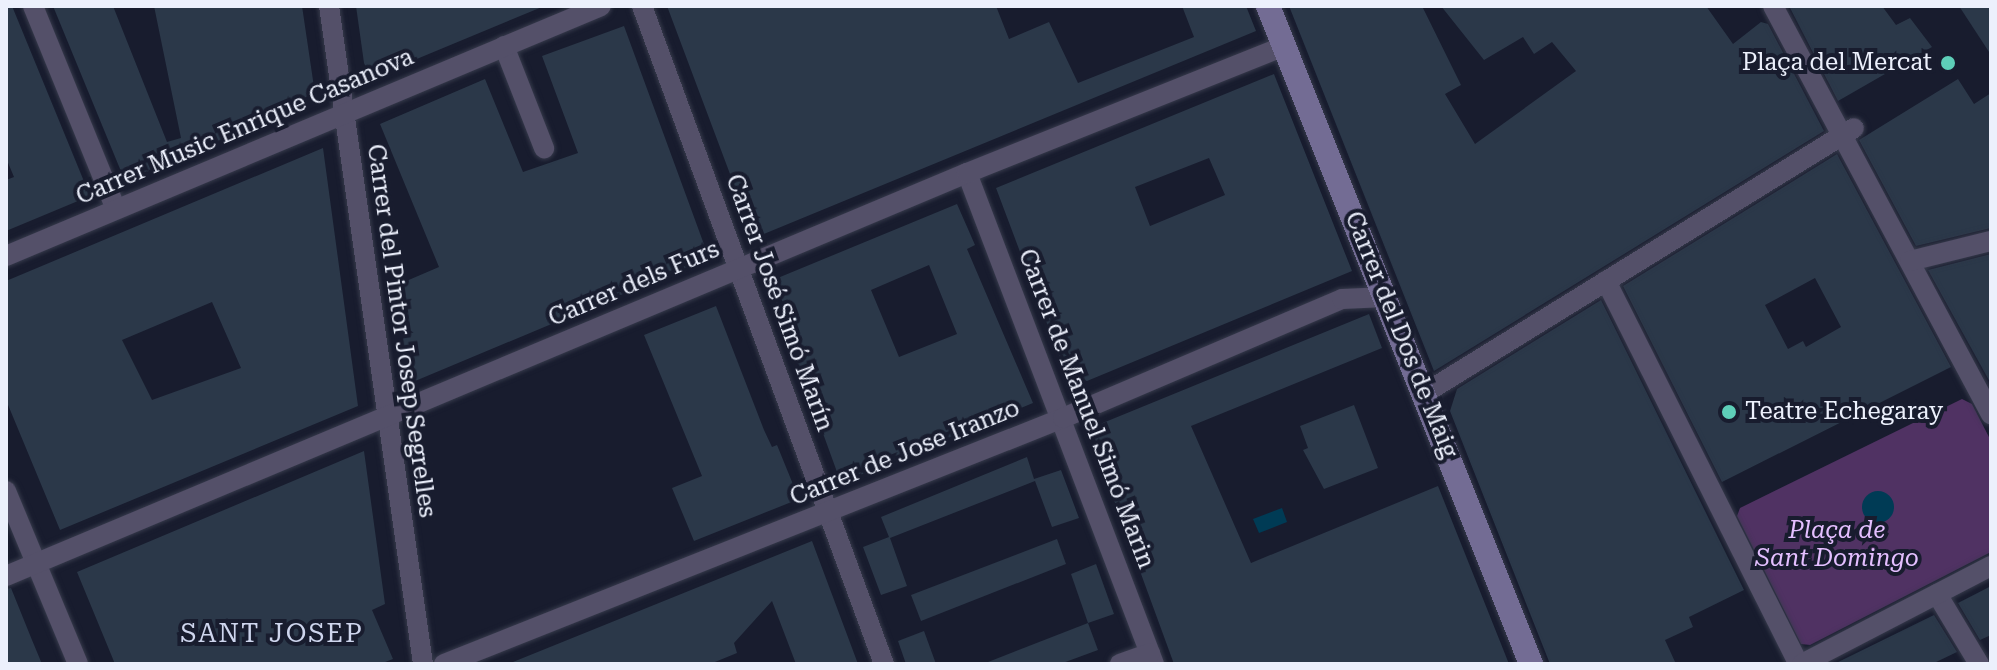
<!DOCTYPE html>
<meta charset="utf-8">
<style>
body{margin:0}
#map{position:relative;width:1997px;height:670px;overflow:hidden;background:#181c2e;font-family:"Roboto Serif",serif}
div>[style]{position:absolute}
.green>*{inset:0;background:#503263}
.water>*{inset:0;background:#003b55}
.round{border-radius:50%}
.building>*{inset:0;background:#2b3849}
.roads{filter:drop-shadow(0 0 2px #363a4b) drop-shadow(0 0 2px #363a4b)}
.street>*{height:20px;margin:-10px;padding:0 10px;transform-origin:10px;border-radius:10px;background:#545069}
.secondary>*{height:24px;margin:-12px;padding:0 12px;transform-origin:12px;border-radius:12px;background:#736c94}
.dots>*{width:22px;height:22px;translate:-50% -50%;box-sizing:border-box;border:4px solid #181c2e;border-radius:50%}
span{translate:-50% -50%;white-space:nowrap;text-align:center;line-height:1.15;-webkit-text-stroke:8px #181c2e;paint-order:stroke}
.poi-label{font-size:24px;color:#ecf0fc}
.right{translate:-100% -50%;text-align:right}
.left{translate:0 -50%;text-align:left}
.street-label{font-size:24px;color:#ecf0fc}
.park-label{font-size:24px;color:#e4bfff;font-style:italic}
.neighbourhood-label{font-size:26px;color:#ced5ed;letter-spacing:2px}
.frame{position:absolute;inset:0;border:8px solid #ecf0fc;pointer-events:none}
</style>
<div id="map">
<div class="green">
<div style="clip-path:polygon(1962px 399px,1972px 404px,1991px 441px,1991px 552px,1810px 645px,1801px 644px,1737px 516px,1740px 508px)"></div>
</div>
<div class="water">
<div class="round" style="left:1862px;top:491px;width:32px;height:32px"></div>
<div style="clip-path:polygon(1282px 508px,1287px 522px,1259px 533px,1253px 519px)"></div>
</div>
<div class="building">
<div style="clip-path:polygon(6px 6px,12px 6px,90px 196px,6px 231px,6px 180px,14px 177px,6px 158px)"></div>
<div style="clip-path:polygon(53px 6px,113px 6px,167px 142px,181px 138px,154px 6px,302px 6px,314px 87px,303px 107px,125px 181px)"></div>
<div style="clip-path:polygon(356px 6px,542px 6px,542px 7px,371px 78px,364px 63px)"></div>
<div style="clip-path:polygon(667px 6px,996px 6px,1009px 39px,1049px 22px,1078px 83px,1194px 37px,1182px 6px,1246px 6px,1256px 31px,754px 238px)"></div>
<div style="clip-path:polygon(1289px 6px,1422px 6px,1461px 85px,1445px 94px,1475px 144px,1576px 71px,1552px 42px,1534px 54px,1523px 37px,1484px 60px,1441px 6px,1706px 6px,1733px 44px,1761px 22px,1768px 24px,1824px 131px,1434px 371px)"></div>
<div style="clip-path:polygon(1789px 6px,1882px 6px,1896px 25px,1910px 18px,1932px 47px,1838px 101px)"></div>
<div style="clip-path:polygon(1959px 6px,1991px 6px,1991px 55px)"></div>
<div style="clip-path:polygon(624px 26px,709px 258px,408px 384px,397px 285px,439px 267px,380px 124px,485px 79px,523px 172px,578px 153px,542px 56px)"></div>
<div style="clip-path:polygon(evenodd,1274px 74px,1352px 271px,1087px 381px,1066px 374px,996px 188px,1274px 74px,1209px 158px,1225px 195px,1150px 226px,1135px 187px,1209px 158px)"></div>
<div style="clip-path:polygon(1958px 79px,1974px 104px,1991px 93px,1991px 228px,1916px 246px,1859px 140px)"></div>
<div style="clip-path:polygon(evenodd,323px 148px,358px 406px,60px 530px,6px 400px,6px 281px,323px 148px,212px 302px,241px 368px,152px 400px,122px 340px,212px 302px)"></div>
<div style="clip-path:polygon(evenodd,1837px 154px,1951px 367px,1722px 482px,1623px 286px,1837px 154px,1815px 278px,1841px 327px,1806px 347px,1803px 341px,1788px 349px,1765px 305px,1815px 278px)"></div>
<div style="clip-path:polygon(evenodd,957px 204px,975px 245px,967px 249px,1033px 403px,841px 483px,768px 282px,957px 204px,929px 265px,957px 334px,899px 357px,871px 290px,929px 265px)"></div>
<div style="clip-path:polygon(1991px 254px,1991px 384px,1928px 270px)"></div>
<div style="clip-path:polygon(1601px 300px,1744px 590px,1689px 617px,1693px 627px,1665px 640px,1676px 664px,1550px 664px,1450px 411px,1457px 389px)"></div>
<div style="clip-path:polygon(716px 306px,764px 430px,772px 447px,777px 445px,799px 499px,694px 541px,672px 488px,702px 476px,644px 335px)"></div>
<div style="clip-path:polygon(1369px 314px,1382px 348px,1191px 426px,1251px 563px,1438px 486px,1509px 664px,1174px 664px,1088px 429px)"></div>
<div style="clip-path:polygon(1354px 405px,1378px 468px,1324px 489px,1303px 450px,1308px 448px,1300px 426px)"></div>
<div style="clip-path:polygon(364px 451px,385px 604px,372px 610px,393px 659px,380px 664px,115px 664px,77px 572px)"></div>
<div style="clip-path:polygon(1027px 457px,1034px 479px,1061px 470px,1079px 518px,1052px 527px,1035px 481px,890px 538px,907px 586px,881px 595px,863px 547px,889px 537px,881px 517px)"></div>
<div style="clip-path:polygon(1057px 539px,1066px 564px,921px 621px,911px 595px)"></div>
<div style="clip-path:polygon(812px 541px,858px 664px,796px 664px,772px 601px,734px 643px,737px 653px,710px 664px,508px 664px)"></div>
<div style="clip-path:polygon(1096px 564px,1114px 614px,1088px 623px,1071px 574px)"></div>
<div style="clip-path:polygon(1991px 586px,1991px 635px,1980px 640px,1958px 603px)"></div>
<div style="clip-path:polygon(11px 588px,32px 640px,42px 664px,6px 664px,6px 589px)"></div>
<div style="clip-path:polygon(1934px 615px,1957px 652px,1932px 664px,1834px 664px)"></div>
<div style="clip-path:polygon(1088px 623px,1098px 650px,1060px 664px,983px 664px)"></div>
<div style="clip-path:polygon(924px 631px,936px 664px,906px 664px,898px 641px)"></div>
</div>
<div class="roads">
<div class="street">
<div style="left:33px;top:6px;width:219px;rotate:67.8deg"></div>
<div style="left:329px;top:6px;width:665px;rotate:81.87deg"></div>
<div style="left:642px;top:6px;width:701px;rotate:69.81deg"></div>
<div style="left:1773px;top:6px;width:463px;rotate:61.9deg"></div>
<div style="left:504px;top:46px;width:110px;rotate:68.6deg"></div>
<div style="left:967px;top:173px;width:525px;rotate:69.15deg"></div>
<div style="left:6px;top:256px;width:645px;rotate:-22.79deg"></div>
<div style="left:1910px;top:261px;width:83px;rotate:-13.9deg"></div>
<div style="left:1606px;top:281px;width:429px;rotate:63.3deg"></div>
<div style="left:1425px;top:393px;width:504px;rotate:-31.7deg"></div>
<div style="left:6px;top:491px;width:187px;rotate:67.4deg"></div>
<div style="left:6px;top:576px;width:1042px;rotate:-22.75deg"></div>
<div style="left:967px;top:173px;width:342px;rotate:-21.8deg"></div>
<div style="left:1937px;top:594px;width:82px;rotate:59deg"></div>
<div style="left:444px;top:664px;width:666px;rotate:-21.67deg"></div>
<div style="left:1063px;top:418px;width:303px;rotate:-23.1deg"></div>
<div style="left:1342px;top:299px;width:44px;rotate:-2.6deg"></div>
<div style="left:1120px;top:664px;width:32px;rotate:-20deg"></div>
<div style="left:1802px;top:664px;width:213px;rotate:-27.4deg"></div>
</div>
<div class="secondary">
<div style="left:1268px;top:6px;width:709px;rotate:68.21deg"></div>
</div>
</div>
<div class="dots">
<div style="left:1948px;top:63px;background:#5eceb8"></div>
<div style="left:1729px;top:412px;background:#5eceb8"></div>
</div>
<div class="poi-label">
<span class="right" style="left:1932px;top:63px">Plaça del Mercat</span>
<span class="left" style="left:1745px;top:412px">Teatre Echegaray</span>
</div>
<div class="street-label">
<span style="left:245px;top:127px;rotate:-23deg">Carrer Music Enrique Casanova</span>
<span style="left:634px;top:284px;rotate:-23deg">Carrer dels Furs</span>
<span style="left:779px;top:303px;rotate:70deg">Carrer José Simó Marín</span>
<span style="left:401px;top:331px;rotate:82deg">Carrer del Pintor Josep Segrelles</span>
<span style="left:1401px;top:335px;rotate:68deg">Carrer del Dos de Maig</span>
<span style="left:1086px;top:409px;rotate:69deg">Carrer de Manuel Simó Marin</span>
<span style="left:905px;top:453px;rotate:-22deg">Carrer de Jose Iranzo</span>
</div>
<div class="park-label">
<span style="left:1837px;top:545px">Plaça de<br>Sant Domingo</span>
</div>
<div class="neighbourhood-label">
<span style="left:272px;top:634px">SANT JOSEP</span>
</div>
<div class="frame"></div>
</div>
